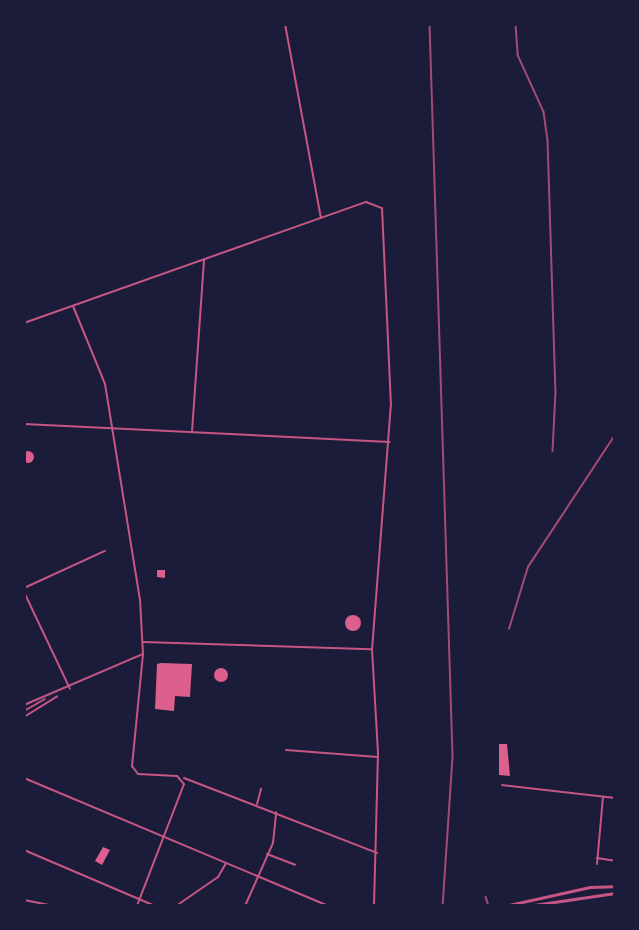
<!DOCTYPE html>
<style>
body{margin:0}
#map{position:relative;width:639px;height:930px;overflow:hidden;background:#1b1b3a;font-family:"Exo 2",sans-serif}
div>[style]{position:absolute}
.building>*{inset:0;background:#dd5f8e}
.round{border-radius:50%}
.minor>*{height:2px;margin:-1px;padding:0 1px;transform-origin:1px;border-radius:1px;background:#c65784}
.tertiary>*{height:3px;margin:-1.5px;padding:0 1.5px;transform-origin:1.5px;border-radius:1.5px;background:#c65784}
.rail>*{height:1.5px;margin:-0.75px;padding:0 0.75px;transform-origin:0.75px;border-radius:0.75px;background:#a44b75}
span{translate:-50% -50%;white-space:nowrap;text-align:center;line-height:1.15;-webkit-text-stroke:6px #1b1b3a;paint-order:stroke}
.frame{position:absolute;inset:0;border:26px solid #1b1b3a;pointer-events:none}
</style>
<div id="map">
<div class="building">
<div class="round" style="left:22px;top:451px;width:12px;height:12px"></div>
<div style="clip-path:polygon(157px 570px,165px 570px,165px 578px,157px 577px)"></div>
<div class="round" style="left:345px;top:615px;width:16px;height:16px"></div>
<div style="clip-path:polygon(161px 663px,192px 664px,190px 697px,175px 696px,174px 711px,155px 709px,157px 664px)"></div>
<div class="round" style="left:214px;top:668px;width:14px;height:14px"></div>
<div style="clip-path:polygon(499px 744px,507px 744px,510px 776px,499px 775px)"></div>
<div style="clip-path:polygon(103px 847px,110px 850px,102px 865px,95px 861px)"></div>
</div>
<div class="minor">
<div style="left:285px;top:24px;width:197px;rotate:79.5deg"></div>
<div style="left:73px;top:306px;width:84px;rotate:67.7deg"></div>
<div style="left:105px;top:384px;width:218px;rotate:80.8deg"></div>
<div style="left:140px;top:599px;width:55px;rotate:86.9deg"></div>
<div style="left:143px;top:654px;width:113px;rotate:95.6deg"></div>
<div style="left:132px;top:766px;width:10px;rotate:53deg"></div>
<div style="left:138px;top:774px;width:39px;rotate:3deg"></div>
<div style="left:177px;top:776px;width:11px;rotate:49deg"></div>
<div style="left:184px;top:784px;width:131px;rotate:111.1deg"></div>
<div style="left:24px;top:323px;width:363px;rotate:-19.5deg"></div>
<div style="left:366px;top:202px;width:17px;rotate:21deg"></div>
<div style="left:382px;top:208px;width:195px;rotate:87.4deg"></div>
<div style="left:391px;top:403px;width:247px;rotate:94.4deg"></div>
<div style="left:372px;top:649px;width:104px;rotate:86.7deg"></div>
<div style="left:378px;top:753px;width:153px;rotate:91.5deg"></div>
<div style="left:24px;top:424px;width:366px;rotate:2.8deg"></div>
<div style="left:192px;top:432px;width:173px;rotate:-86deg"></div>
<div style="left:24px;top:588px;width:89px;rotate:-24.6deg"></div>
<div style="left:24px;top:592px;width:107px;rotate:64.6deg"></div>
<div style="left:143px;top:642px;width:228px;rotate:1.8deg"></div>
<div style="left:24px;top:705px;width:129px;rotate:-23.2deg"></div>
<div style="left:24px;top:711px;width:24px;rotate:-30deg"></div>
<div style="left:24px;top:717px;width:39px;rotate:-32deg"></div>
<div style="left:286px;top:750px;width:92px;rotate:4.4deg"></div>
<div style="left:24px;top:778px;width:331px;rotate:22.8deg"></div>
<div style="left:184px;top:778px;width:207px;rotate:21.2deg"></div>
<div style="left:502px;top:785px;width:114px;rotate:6.6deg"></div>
<div style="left:257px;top:804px;width:16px;rotate:-75deg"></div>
<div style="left:24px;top:850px;width:142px;rotate:23.1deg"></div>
<div style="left:267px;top:854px;width:30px;rotate:21deg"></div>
<div style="left:597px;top:858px;width:18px;rotate:9deg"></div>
<div style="left:597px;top:864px;width:67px;rotate:-84.9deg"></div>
<div style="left:24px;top:900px;width:31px;rotate:11deg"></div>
<div style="left:176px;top:906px;width:51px;rotate:-34.6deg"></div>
<div style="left:218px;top:877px;width:16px;rotate:-60deg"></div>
<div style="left:245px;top:906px;width:69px;rotate:-66deg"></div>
<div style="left:273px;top:843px;width:31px;rotate:-84deg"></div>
</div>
<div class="tertiary">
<div style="left:504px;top:906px;width:88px;rotate:-12.5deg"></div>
<div style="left:590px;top:887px;width:25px;rotate:-2deg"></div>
<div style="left:527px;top:906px;width:89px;rotate:-8.4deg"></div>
</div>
<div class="rail">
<div style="left:430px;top:24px;width:733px;rotate:88.2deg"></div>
<div style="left:453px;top:757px;width:149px;rotate:93.8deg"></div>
<div style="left:516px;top:24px;width:31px;rotate:86deg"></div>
<div style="left:518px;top:55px;width:63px;rotate:65.5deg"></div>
<div style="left:544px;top:112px;width:28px;rotate:82deg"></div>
<div style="left:548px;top:140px;width:252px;rotate:88.2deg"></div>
<div style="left:556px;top:392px;width:59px;rotate:92.9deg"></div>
<div style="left:509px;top:629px;width:65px;rotate:-73deg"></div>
<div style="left:528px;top:567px;width:158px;rotate:-56.6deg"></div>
<div style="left:486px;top:897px;width:9px;rotate:72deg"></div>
</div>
<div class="frame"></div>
</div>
